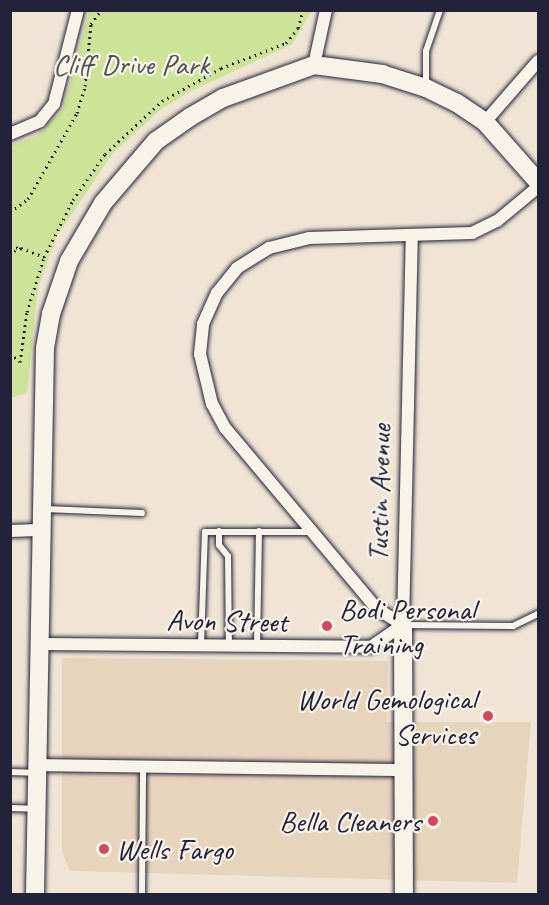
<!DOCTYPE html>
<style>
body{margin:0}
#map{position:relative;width:549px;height:905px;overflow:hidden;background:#f0e5d4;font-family:Caveat,sans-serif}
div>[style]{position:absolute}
.built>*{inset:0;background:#e7d4bc}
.green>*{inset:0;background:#cde398}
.path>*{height:3px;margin-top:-1.5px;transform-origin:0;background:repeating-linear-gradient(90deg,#22223b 0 1.5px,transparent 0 6px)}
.roads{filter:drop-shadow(0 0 2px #22223b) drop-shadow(0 0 2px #22223b)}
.lane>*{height:6px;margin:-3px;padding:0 3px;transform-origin:3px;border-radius:3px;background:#f7f3e8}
.street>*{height:12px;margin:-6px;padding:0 6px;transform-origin:6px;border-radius:6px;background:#f7f3e8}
.secondary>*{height:18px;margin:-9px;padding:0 9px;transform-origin:9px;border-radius:9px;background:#f7f3e8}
.dots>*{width:16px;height:16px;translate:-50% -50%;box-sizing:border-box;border:3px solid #f7f3e8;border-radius:50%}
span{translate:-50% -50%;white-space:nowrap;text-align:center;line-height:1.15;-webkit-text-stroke:4.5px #f7f3e8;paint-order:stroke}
.park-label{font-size:30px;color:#4d5252}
.street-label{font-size:30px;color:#22223b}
.poi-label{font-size:30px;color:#22223b}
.left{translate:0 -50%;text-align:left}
.right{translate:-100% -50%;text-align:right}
.frame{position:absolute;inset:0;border:12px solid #22223b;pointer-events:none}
</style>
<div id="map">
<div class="built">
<div style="clip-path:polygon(62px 658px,388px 661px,387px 722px,531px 722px,517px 883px,70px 871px,62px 852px)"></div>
</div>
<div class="green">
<div style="clip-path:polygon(89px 11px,311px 11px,293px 44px,187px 93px,160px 110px,112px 154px,56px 238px,38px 289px,27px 393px,11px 398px,11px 145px,36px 136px,63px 109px)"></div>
</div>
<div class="path">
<div style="left:202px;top:10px;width:1px"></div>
<div style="left:10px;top:212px;width:22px;rotate:-36deg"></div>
<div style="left:28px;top:199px;width:99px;rotate:-60.3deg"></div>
<div style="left:77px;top:113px;width:28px;rotate:-73deg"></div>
<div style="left:85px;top:86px;width:62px;rotate:-84.5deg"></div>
<div style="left:91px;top:24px;width:17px;rotate:-54deg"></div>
<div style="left:10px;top:247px;width:11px;rotate:5deg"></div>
<div style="left:21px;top:248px;width:12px;rotate:156deg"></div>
<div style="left:21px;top:248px;width:25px;rotate:21deg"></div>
<div style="left:10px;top:353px;width:13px;rotate:42deg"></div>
<div style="left:20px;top:362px;width:50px;rotate:-82deg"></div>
<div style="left:27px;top:312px;width:58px;rotate:-72.8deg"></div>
<div style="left:44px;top:257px;width:64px;rotate:-63deg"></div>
<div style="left:73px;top:200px;width:56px;rotate:-55.2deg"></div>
<div style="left:105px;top:154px;width:78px;rotate:-42.9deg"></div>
<div style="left:162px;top:101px;width:68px;rotate:-29.2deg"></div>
<div style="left:221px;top:68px;width:70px;rotate:-21deg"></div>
<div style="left:286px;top:43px;width:19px;rotate:-51deg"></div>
<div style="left:298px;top:28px;width:19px;rotate:-74deg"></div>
</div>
<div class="roads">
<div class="lane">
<div style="left:426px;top:85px;width:34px;rotate:-90deg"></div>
<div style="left:426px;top:51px;width:43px;rotate:-71.1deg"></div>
<div style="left:45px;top:509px;width:97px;rotate:2.4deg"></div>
<div style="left:219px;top:531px;width:14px;rotate:90deg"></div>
<div style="left:219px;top:545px;width:14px;rotate:51deg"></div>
<div style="left:228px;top:556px;width:90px;rotate:89.4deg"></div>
<div style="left:404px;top:625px;width:109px;rotate:0.5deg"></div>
<div style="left:513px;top:626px;width:28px;rotate:-26deg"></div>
<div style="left:201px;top:645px;width:113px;rotate:-88deg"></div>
<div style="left:205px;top:532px;width:107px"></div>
<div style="left:257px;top:647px;width:116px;rotate:-89deg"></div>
<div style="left:10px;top:772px;width:24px;rotate:2deg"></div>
<div style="left:10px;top:808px;width:24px;rotate:2deg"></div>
<div style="left:142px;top:894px;width:127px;rotate:-89.5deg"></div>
</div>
<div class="street">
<div style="left:314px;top:65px;width:56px;rotate:-77.7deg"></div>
<div style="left:485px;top:122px;width:81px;rotate:-49deg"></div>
<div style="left:10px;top:134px;width:33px;rotate:-23deg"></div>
<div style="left:40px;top:121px;width:22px;rotate:-51deg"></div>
<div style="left:54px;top:104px;width:97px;rotate:-75.7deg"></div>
<div style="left:10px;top:531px;width:34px;rotate:-2deg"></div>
<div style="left:403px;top:625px;width:31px;rotate:-148deg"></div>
<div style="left:377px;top:609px;width:236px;rotate:-130deg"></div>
<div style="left:225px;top:428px;width:27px;rotate:-118deg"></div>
<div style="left:212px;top:404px;width:51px;rotate:-103.5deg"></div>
<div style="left:200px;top:354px;width:30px;rotate:-84deg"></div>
<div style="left:203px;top:324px;width:34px;rotate:-66deg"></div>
<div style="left:217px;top:293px;width:32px;rotate:-51deg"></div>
<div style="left:237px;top:268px;width:38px;rotate:-32deg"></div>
<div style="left:269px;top:248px;width:41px;rotate:-14deg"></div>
<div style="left:309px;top:238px;width:163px;rotate:-1.8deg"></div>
<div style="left:472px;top:233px;width:28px;rotate:-26deg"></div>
<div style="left:497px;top:221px;width:53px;rotate:-39.7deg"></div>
<div style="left:403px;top:625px;width:389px;rotate:-88.7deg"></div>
<div style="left:42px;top:644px;width:329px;rotate:0.5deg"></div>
<div style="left:371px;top:647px;width:39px;rotate:-35deg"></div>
<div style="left:39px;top:765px;width:367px;rotate:0.8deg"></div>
</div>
<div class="secondary">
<div style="left:403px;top:625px;width:269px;rotate:89.8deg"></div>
<div style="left:35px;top:894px;width:546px;rotate:-88.95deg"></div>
<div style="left:45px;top:348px;width:35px;rotate:-80deg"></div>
<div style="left:51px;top:314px;width:56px;rotate:-71.2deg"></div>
<div style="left:69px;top:261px;width:67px;rotate:-59.6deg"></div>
<div style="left:103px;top:203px;width:82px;rotate:-49.5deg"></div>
<div style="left:156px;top:141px;width:42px;rotate:-35.2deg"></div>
<div style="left:190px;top:117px;width:38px;rotate:-30deg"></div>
<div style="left:223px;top:98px;width:97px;rotate:-19.9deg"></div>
<div style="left:314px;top:65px;width:69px;rotate:7.5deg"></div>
<div style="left:382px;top:74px;width:46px;rotate:17.7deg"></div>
<div style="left:426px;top:88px;width:34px;rotate:26deg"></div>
<div style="left:457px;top:103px;width:34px;rotate:34deg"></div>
<div style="left:485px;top:122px;width:80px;rotate:48.5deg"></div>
</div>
</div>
<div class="dots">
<div style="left:327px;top:626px;background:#d1495b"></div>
<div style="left:488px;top:716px;background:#d1495b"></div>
<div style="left:433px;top:821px;background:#d1495b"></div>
<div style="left:104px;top:849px;background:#d1495b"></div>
</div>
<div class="park-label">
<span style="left:131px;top:64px">Cliff Drive Park</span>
</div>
<div class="street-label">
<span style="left:379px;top:493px;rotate:-89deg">Tustin Avenue</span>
<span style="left:227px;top:621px;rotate:1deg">Avon Street</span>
</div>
<div class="poi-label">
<span class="left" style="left:339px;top:626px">Bodi Personal<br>Training</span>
<span class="right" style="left:476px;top:716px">World Gemological<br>Services</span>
<span class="right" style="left:421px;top:821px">Bella Cleaners</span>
<span class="left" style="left:116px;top:849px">Wells Fargo</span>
</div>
<div class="frame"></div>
</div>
